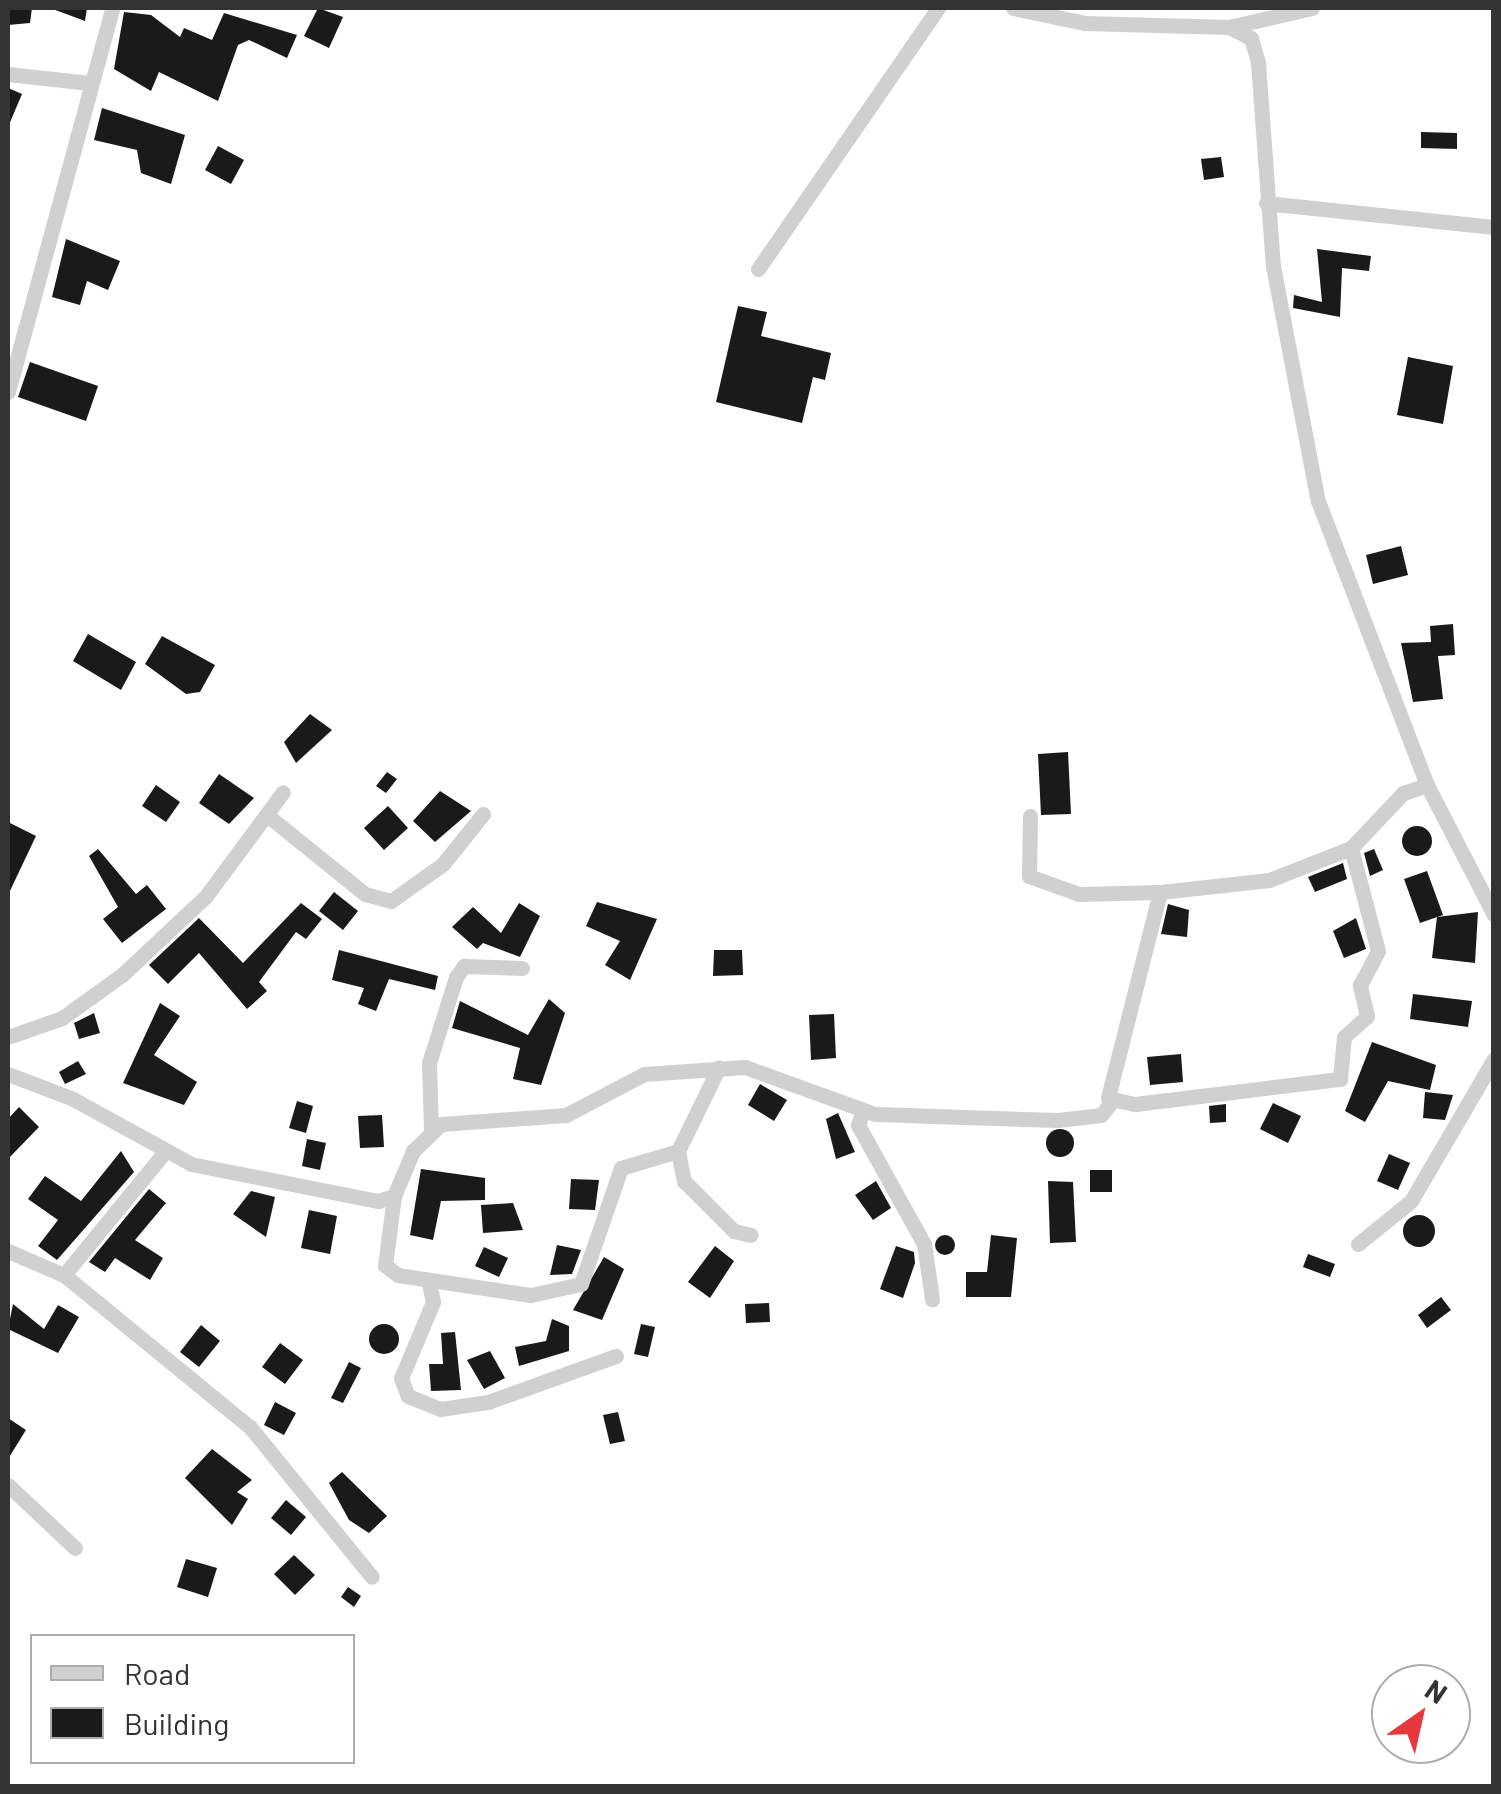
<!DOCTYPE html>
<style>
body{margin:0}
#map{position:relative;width:1501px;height:1794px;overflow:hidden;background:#fff;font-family:Barlow,sans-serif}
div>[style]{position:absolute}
.building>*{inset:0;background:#1a1a1a}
.round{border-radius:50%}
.minor>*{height:15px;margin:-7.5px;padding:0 7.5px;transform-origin:7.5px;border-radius:7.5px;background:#d0d0d0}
span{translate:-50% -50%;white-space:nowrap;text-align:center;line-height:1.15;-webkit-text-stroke:10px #fff;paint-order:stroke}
.frame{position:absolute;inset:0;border:10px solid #333;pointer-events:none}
.legend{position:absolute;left:30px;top:1634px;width:325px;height:130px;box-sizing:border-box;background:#fff;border:2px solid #adadad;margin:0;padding:12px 18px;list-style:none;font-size:30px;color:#333}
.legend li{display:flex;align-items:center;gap:20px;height:50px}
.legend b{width:50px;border:2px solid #adadad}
.north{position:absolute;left:1371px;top:1664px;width:100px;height:100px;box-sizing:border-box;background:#fff;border:2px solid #adadad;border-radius:50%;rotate:34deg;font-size:28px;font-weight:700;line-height:40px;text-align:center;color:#333}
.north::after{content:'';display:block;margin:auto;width:35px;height:45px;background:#e5393d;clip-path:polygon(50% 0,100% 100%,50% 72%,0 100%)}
</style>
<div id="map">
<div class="building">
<div style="clip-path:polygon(8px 8px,32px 8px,30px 23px,8px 25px)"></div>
<div style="clip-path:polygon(50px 8px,87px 8px,85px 21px)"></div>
<div style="clip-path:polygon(318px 8px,343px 17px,329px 48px,304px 36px)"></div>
<div style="clip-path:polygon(124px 12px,151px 15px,180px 37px,184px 28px,212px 40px,224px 13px,297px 35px,287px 58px,249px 40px,238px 45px,218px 101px,159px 72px,151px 91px,114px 69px)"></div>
<div style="clip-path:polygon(8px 88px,22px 94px,8px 127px)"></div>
<div style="clip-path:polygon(102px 108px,185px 135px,171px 184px,141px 173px,137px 150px,94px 140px)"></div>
<div style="clip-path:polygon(1421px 132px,1457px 133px,1457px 149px,1421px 148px)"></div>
<div style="clip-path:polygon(218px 146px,244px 160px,231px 184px,205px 170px)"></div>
<div style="clip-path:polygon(1221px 157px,1224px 177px,1204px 180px,1201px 159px)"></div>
<div style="clip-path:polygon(66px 239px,120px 261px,108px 290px,87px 281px,80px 305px,52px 297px)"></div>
<div style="clip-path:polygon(1317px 249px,1371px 256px,1369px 271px,1342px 268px,1340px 317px,1293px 308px,1294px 295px,1322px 302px)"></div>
<div style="clip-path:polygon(738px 306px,767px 312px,761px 336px,831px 353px,825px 380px,813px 377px,802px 423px,716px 402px)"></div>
<div style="clip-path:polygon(1408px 357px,1453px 366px,1443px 424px,1397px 415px)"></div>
<div style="clip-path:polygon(30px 362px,98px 386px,86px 421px,18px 397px)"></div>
<div style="clip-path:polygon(1401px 546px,1408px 575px,1373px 584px,1366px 555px)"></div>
<div style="clip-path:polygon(1453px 624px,1455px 655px,1438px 656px,1443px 699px,1413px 702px,1401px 643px,1431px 642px,1430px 626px)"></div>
<div style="clip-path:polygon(88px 634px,136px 662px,121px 690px,73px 661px)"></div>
<div style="clip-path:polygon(162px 636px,215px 665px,200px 692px,186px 694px,145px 664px)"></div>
<div style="clip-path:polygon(310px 714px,332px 730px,296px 763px,284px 742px)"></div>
<div style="clip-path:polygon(1068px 752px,1071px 814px,1041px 815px,1038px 754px)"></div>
<div style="clip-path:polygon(387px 772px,397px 779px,386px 793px,376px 786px)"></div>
<div style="clip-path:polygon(219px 774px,254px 798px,229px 824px,199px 803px)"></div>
<div style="clip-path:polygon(156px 785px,180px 802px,166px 822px,142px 806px)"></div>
<div style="clip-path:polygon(440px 791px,471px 811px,435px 842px,413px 821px)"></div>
<div style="clip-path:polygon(388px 806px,408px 828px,384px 850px,364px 828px)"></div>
<div style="clip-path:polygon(8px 822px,36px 836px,8px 895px)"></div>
<div class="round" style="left:1402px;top:826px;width:30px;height:30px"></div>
<div style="clip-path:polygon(98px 849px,136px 894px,147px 885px,166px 909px,122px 943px,103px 919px,118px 907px,89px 856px)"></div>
<div style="clip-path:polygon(1374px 849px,1383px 870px,1370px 876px,1364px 853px)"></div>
<div style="clip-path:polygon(1343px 863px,1347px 879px,1315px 892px,1308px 877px)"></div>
<div style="clip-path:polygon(1427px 871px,1443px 915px,1420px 923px,1404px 879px)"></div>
<div style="clip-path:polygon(334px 892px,358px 911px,343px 930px,319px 911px)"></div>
<div style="clip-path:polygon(597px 902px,657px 919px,630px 980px,605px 965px,620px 941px,586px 926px)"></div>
<div style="clip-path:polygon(301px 903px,322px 919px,306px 939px,296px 932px,259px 982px,267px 991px,247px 1009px,199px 953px,168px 984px,149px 965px,199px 918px,243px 963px)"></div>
<div style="clip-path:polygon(519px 903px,540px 916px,520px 957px,483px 943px,477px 949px,452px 927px,473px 907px,501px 933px)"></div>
<div style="clip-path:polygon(1168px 904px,1189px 910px,1187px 937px,1161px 934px)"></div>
<div style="clip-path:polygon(1478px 912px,1475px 963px,1432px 958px,1437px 917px)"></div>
<div style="clip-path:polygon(1356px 918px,1366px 949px,1344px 958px,1333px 931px)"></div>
<div style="clip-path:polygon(339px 950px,438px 976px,435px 990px,389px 979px,376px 1011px,358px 1004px,364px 988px,332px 980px)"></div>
<div style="clip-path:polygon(714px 950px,742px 950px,743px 975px,713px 976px)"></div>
<div style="clip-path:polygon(1413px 994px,1472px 1001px,1468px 1027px,1410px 1019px)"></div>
<div style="clip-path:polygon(549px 999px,565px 1013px,541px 1085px,513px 1079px,520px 1048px,452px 1028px,460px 1001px,528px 1035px)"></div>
<div style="clip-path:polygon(160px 1003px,180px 1016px,154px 1055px,197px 1082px,184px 1105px,123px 1083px)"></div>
<div style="clip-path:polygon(94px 1013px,100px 1033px,79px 1039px,74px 1023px)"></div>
<div style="clip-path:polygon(834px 1014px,836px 1058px,811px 1060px,809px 1015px)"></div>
<div style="clip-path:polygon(1372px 1042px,1436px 1065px,1430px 1090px,1388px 1081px,1365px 1122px,1345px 1111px)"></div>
<div style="clip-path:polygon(1181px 1054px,1183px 1082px,1150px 1085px,1147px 1057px)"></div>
<div style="clip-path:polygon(78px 1061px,86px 1074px,65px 1084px,59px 1072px)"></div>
<div style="clip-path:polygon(760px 1084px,787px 1100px,774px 1121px,748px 1105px)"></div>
<div style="clip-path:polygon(1425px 1092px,1453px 1095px,1445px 1120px,1423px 1118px)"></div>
<div style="clip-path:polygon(297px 1101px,313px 1106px,306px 1133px,289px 1128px)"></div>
<div style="clip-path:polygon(1273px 1103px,1301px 1116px,1288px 1143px,1260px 1129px)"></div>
<div style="clip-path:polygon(1226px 1104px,1226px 1122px,1210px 1123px,1209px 1106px)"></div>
<div style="clip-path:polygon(19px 1107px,39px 1127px,8px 1159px,8px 1119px)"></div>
<div style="clip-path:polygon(838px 1113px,855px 1152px,836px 1159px,826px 1119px)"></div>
<div style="clip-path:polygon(382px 1115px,384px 1147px,360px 1148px,358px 1116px)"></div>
<div class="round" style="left:1046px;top:1129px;width:28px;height:28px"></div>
<div style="clip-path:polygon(307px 1139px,326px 1143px,320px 1170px,302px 1166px)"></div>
<div style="clip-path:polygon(121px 1151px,134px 1172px,57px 1260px,38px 1246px,58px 1220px,28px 1199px,45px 1176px,81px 1201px)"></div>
<div style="clip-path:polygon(1389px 1154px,1410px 1163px,1398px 1190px,1377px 1181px)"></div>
<div style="clip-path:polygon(421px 1169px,485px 1178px,485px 1200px,441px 1201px,433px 1240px,410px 1235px)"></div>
<div style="clip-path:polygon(1090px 1170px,1112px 1170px,1112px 1192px,1090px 1192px)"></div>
<div style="clip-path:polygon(571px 1179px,599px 1180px,595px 1210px,569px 1209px)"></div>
<div style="clip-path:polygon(876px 1181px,891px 1208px,873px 1220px,855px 1195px)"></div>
<div style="clip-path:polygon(1048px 1181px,1073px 1182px,1076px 1242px,1050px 1243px)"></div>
<div style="clip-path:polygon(149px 1189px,166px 1203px,135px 1240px,163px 1258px,150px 1280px,115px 1258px,105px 1272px,89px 1262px)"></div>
<div style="clip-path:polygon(251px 1191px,275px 1197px,266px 1237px,233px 1214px)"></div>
<div style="clip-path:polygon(513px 1203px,523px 1230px,483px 1233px,481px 1205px)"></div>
<div style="clip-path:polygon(309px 1210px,337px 1216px,330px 1254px,301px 1248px)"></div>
<div class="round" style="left:1403px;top:1215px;width:32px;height:32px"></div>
<div style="clip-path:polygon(991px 1235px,1017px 1238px,1011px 1297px,966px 1297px,966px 1272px,987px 1272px)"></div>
<div class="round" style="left:935px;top:1235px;width:20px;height:20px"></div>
<div style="clip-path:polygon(557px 1245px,581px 1250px,572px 1274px,550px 1275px)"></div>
<div style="clip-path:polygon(715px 1246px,734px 1261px,710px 1298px,688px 1282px)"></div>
<div style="clip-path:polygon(896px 1246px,914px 1252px,915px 1263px,903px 1298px,880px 1289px)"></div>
<div style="clip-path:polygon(484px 1247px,508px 1258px,499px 1277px,475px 1266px)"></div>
<div style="clip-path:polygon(1308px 1254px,1335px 1264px,1330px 1277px,1303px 1267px)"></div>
<div style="clip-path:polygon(604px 1257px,624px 1269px,602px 1320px,573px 1310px)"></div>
<div style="clip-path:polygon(1441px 1297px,1451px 1310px,1427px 1328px,1418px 1315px)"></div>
<div style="clip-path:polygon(769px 1303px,770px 1322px,746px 1323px,745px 1304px)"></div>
<div style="clip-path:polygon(13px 1304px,44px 1329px,58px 1305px,79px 1317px,58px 1353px,8px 1329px)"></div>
<div style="clip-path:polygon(552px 1319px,569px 1326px,569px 1351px,519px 1366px,515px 1347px,546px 1341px)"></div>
<div style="clip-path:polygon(641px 1324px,655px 1327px,648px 1357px,634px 1354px)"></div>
<div class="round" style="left:369px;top:1324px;width:30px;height:30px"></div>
<div style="clip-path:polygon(201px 1325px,220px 1341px,199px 1367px,180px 1352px)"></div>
<div style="clip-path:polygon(455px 1332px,461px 1390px,431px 1391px,429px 1364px,443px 1364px,441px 1333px)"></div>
<div style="clip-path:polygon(280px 1343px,303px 1360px,285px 1384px,262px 1367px)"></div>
<div style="clip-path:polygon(490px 1351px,505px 1378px,484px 1389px,467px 1360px)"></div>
<div style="clip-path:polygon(349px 1362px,361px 1368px,343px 1403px,331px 1398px)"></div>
<div style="clip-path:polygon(275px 1402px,296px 1413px,284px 1435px,264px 1425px)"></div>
<div style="clip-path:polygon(618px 1412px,625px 1441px,610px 1444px,603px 1415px)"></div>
<div style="clip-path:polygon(8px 1418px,26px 1430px,8px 1459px)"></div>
<div style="clip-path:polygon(212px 1449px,252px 1480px,237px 1492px,248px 1499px,232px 1525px,185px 1478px)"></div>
<div style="clip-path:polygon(342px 1472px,387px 1516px,369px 1533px,349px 1520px,329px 1483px)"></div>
<div style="clip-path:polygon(286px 1500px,306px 1517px,291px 1535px,271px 1518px)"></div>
<div style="clip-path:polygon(294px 1555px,315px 1575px,295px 1595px,274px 1574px)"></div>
<div style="clip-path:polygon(186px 1559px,217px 1568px,208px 1597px,177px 1587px)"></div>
<div style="clip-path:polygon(348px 1587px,361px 1596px,354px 1607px,341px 1597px)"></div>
</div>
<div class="minor">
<div style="left:1013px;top:8px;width:74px;rotate:11.8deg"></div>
<div style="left:1085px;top:23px;width:144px;rotate:1.6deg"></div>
<div style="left:1229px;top:27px;width:85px;rotate:-12.9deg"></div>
<div style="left:1229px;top:27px;width:25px;rotate:27deg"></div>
<div style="left:1251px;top:38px;width:26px;rotate:74deg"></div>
<div style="left:1258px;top:63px;width:204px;rotate:85.8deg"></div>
<div style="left:1273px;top:266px;width:239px;rotate:79.2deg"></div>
<div style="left:1318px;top:501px;width:304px;rotate:69deg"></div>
<div style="left:1427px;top:785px;width:146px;rotate:62.7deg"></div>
<div style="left:8px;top:74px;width:82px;rotate:6.3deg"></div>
<div style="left:1266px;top:203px;width:229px;rotate:6deg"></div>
<div style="left:758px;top:269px;width:317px;rotate:-55.4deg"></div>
<div style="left:8px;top:392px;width:398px;rotate:-74.8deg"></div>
<div style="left:267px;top:815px;width:126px;rotate:38.9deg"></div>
<div style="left:365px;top:894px;width:27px;rotate:15deg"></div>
<div style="left:391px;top:901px;width:64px;rotate:-35.4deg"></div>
<div style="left:443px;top:864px;width:64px;rotate:-51.3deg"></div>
<div style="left:1030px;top:816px;width:60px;rotate:91deg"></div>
<div style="left:1029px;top:876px;width:53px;rotate:19.8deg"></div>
<div style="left:1079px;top:894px;width:81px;rotate:-1.4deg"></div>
<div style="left:1160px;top:892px;width:212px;rotate:104.2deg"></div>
<div style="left:1108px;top:1098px;width:28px;rotate:13deg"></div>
<div style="left:1135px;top:1104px;width:207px;rotate:-7deg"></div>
<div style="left:1340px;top:1079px;width:42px;rotate:-84.6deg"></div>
<div style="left:1344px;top:1037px;width:31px;rotate:-42deg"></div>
<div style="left:1367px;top:1016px;width:32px;rotate:-103deg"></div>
<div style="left:1360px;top:985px;width:38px;rotate:-62deg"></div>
<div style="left:1378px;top:951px;width:106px;rotate:-104.7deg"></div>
<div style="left:1351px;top:848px;width:76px;rotate:-46.6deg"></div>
<div style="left:1403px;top:793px;width:25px;rotate:-18deg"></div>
<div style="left:1160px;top:892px;width:110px;rotate:-6.3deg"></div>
<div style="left:1269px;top:880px;width:88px;rotate:-21.3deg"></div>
<div style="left:8px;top:1037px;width:57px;rotate:-19.4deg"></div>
<div style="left:62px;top:1018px;width:75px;rotate:-35.8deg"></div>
<div style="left:123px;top:974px;width:114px;rotate:-43.2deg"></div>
<div style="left:206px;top:896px;width:129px;rotate:-53.5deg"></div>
<div style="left:8px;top:1074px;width:70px;rotate:21deg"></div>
<div style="left:73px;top:1099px;width:135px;rotate:28.8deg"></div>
<div style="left:191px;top:1164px;width:191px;rotate:11.2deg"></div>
<div style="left:378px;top:1201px;width:17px;rotate:-17deg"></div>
<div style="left:394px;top:1196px;width:49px;rotate:-67.1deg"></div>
<div style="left:413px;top:1151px;width:39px;rotate:-44deg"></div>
<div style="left:441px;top:1124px;width:125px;rotate:-4.1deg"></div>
<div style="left:566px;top:1115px;width:88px;rotate:-27.7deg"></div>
<div style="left:644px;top:1074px;width:101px;rotate:-4deg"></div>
<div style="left:745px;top:1067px;width:138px;rotate:19.9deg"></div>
<div style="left:875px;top:1114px;width:183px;rotate:1.9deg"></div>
<div style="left:1058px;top:1120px;width:43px;rotate:-6.6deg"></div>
<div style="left:1101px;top:1115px;width:14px;rotate:-51deg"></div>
<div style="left:863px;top:1111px;width:15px;rotate:110deg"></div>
<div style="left:858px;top:1125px;width:136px;rotate:61deg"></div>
<div style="left:924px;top:1244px;width:56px;rotate:81.7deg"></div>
<div style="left:431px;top:1131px;width:68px;rotate:-91.7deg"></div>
<div style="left:429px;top:1063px;width:90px;rotate:-72.6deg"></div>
<div style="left:456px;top:977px;width:14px;rotate:-54deg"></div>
<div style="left:464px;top:966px;width:58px;rotate:2deg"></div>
<div style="left:678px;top:1151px;width:31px;rotate:79deg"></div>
<div style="left:684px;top:1181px;width:71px;rotate:45deg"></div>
<div style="left:734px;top:1231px;width:17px;rotate:13deg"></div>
<div style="left:394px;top:1196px;width:70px;rotate:97.4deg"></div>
<div style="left:385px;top:1265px;width:16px;rotate:38deg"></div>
<div style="left:398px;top:1275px;width:134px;rotate:8.6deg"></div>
<div style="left:531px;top:1295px;width:51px;rotate:-12.4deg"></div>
<div style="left:581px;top:1284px;width:123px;rotate:-71deg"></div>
<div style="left:621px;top:1168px;width:59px;rotate:-16.6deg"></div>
<div style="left:678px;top:1151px;width:93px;rotate:-64deg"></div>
<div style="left:1358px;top:1244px;width:68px;rotate:-39.1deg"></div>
<div style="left:1411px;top:1201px;width:164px;rotate:-59.7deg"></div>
<div style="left:8px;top:1251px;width:61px;rotate:23.2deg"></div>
<div style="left:64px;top:1275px;width:240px;rotate:39.3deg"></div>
<div style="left:250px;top:1427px;width:193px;rotate:50.9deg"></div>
<div style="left:64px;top:1275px;width:156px;rotate:-50.7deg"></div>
<div style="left:429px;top:1284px;width:18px;rotate:77deg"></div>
<div style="left:433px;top:1302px;width:82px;rotate:112.8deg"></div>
<div style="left:401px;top:1378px;width:19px;rotate:69deg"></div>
<div style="left:408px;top:1396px;width:35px;rotate:22deg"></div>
<div style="left:440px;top:1409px;width:49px;rotate:-8.3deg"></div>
<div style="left:488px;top:1402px;width:136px;rotate:-19.8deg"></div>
<div style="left:8px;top:1485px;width:92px;rotate:43.2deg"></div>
</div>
<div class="frame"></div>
<ul class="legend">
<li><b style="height:12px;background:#d0d0d0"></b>Road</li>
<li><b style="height:28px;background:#1a1a1a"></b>Building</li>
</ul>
<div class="north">N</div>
</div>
